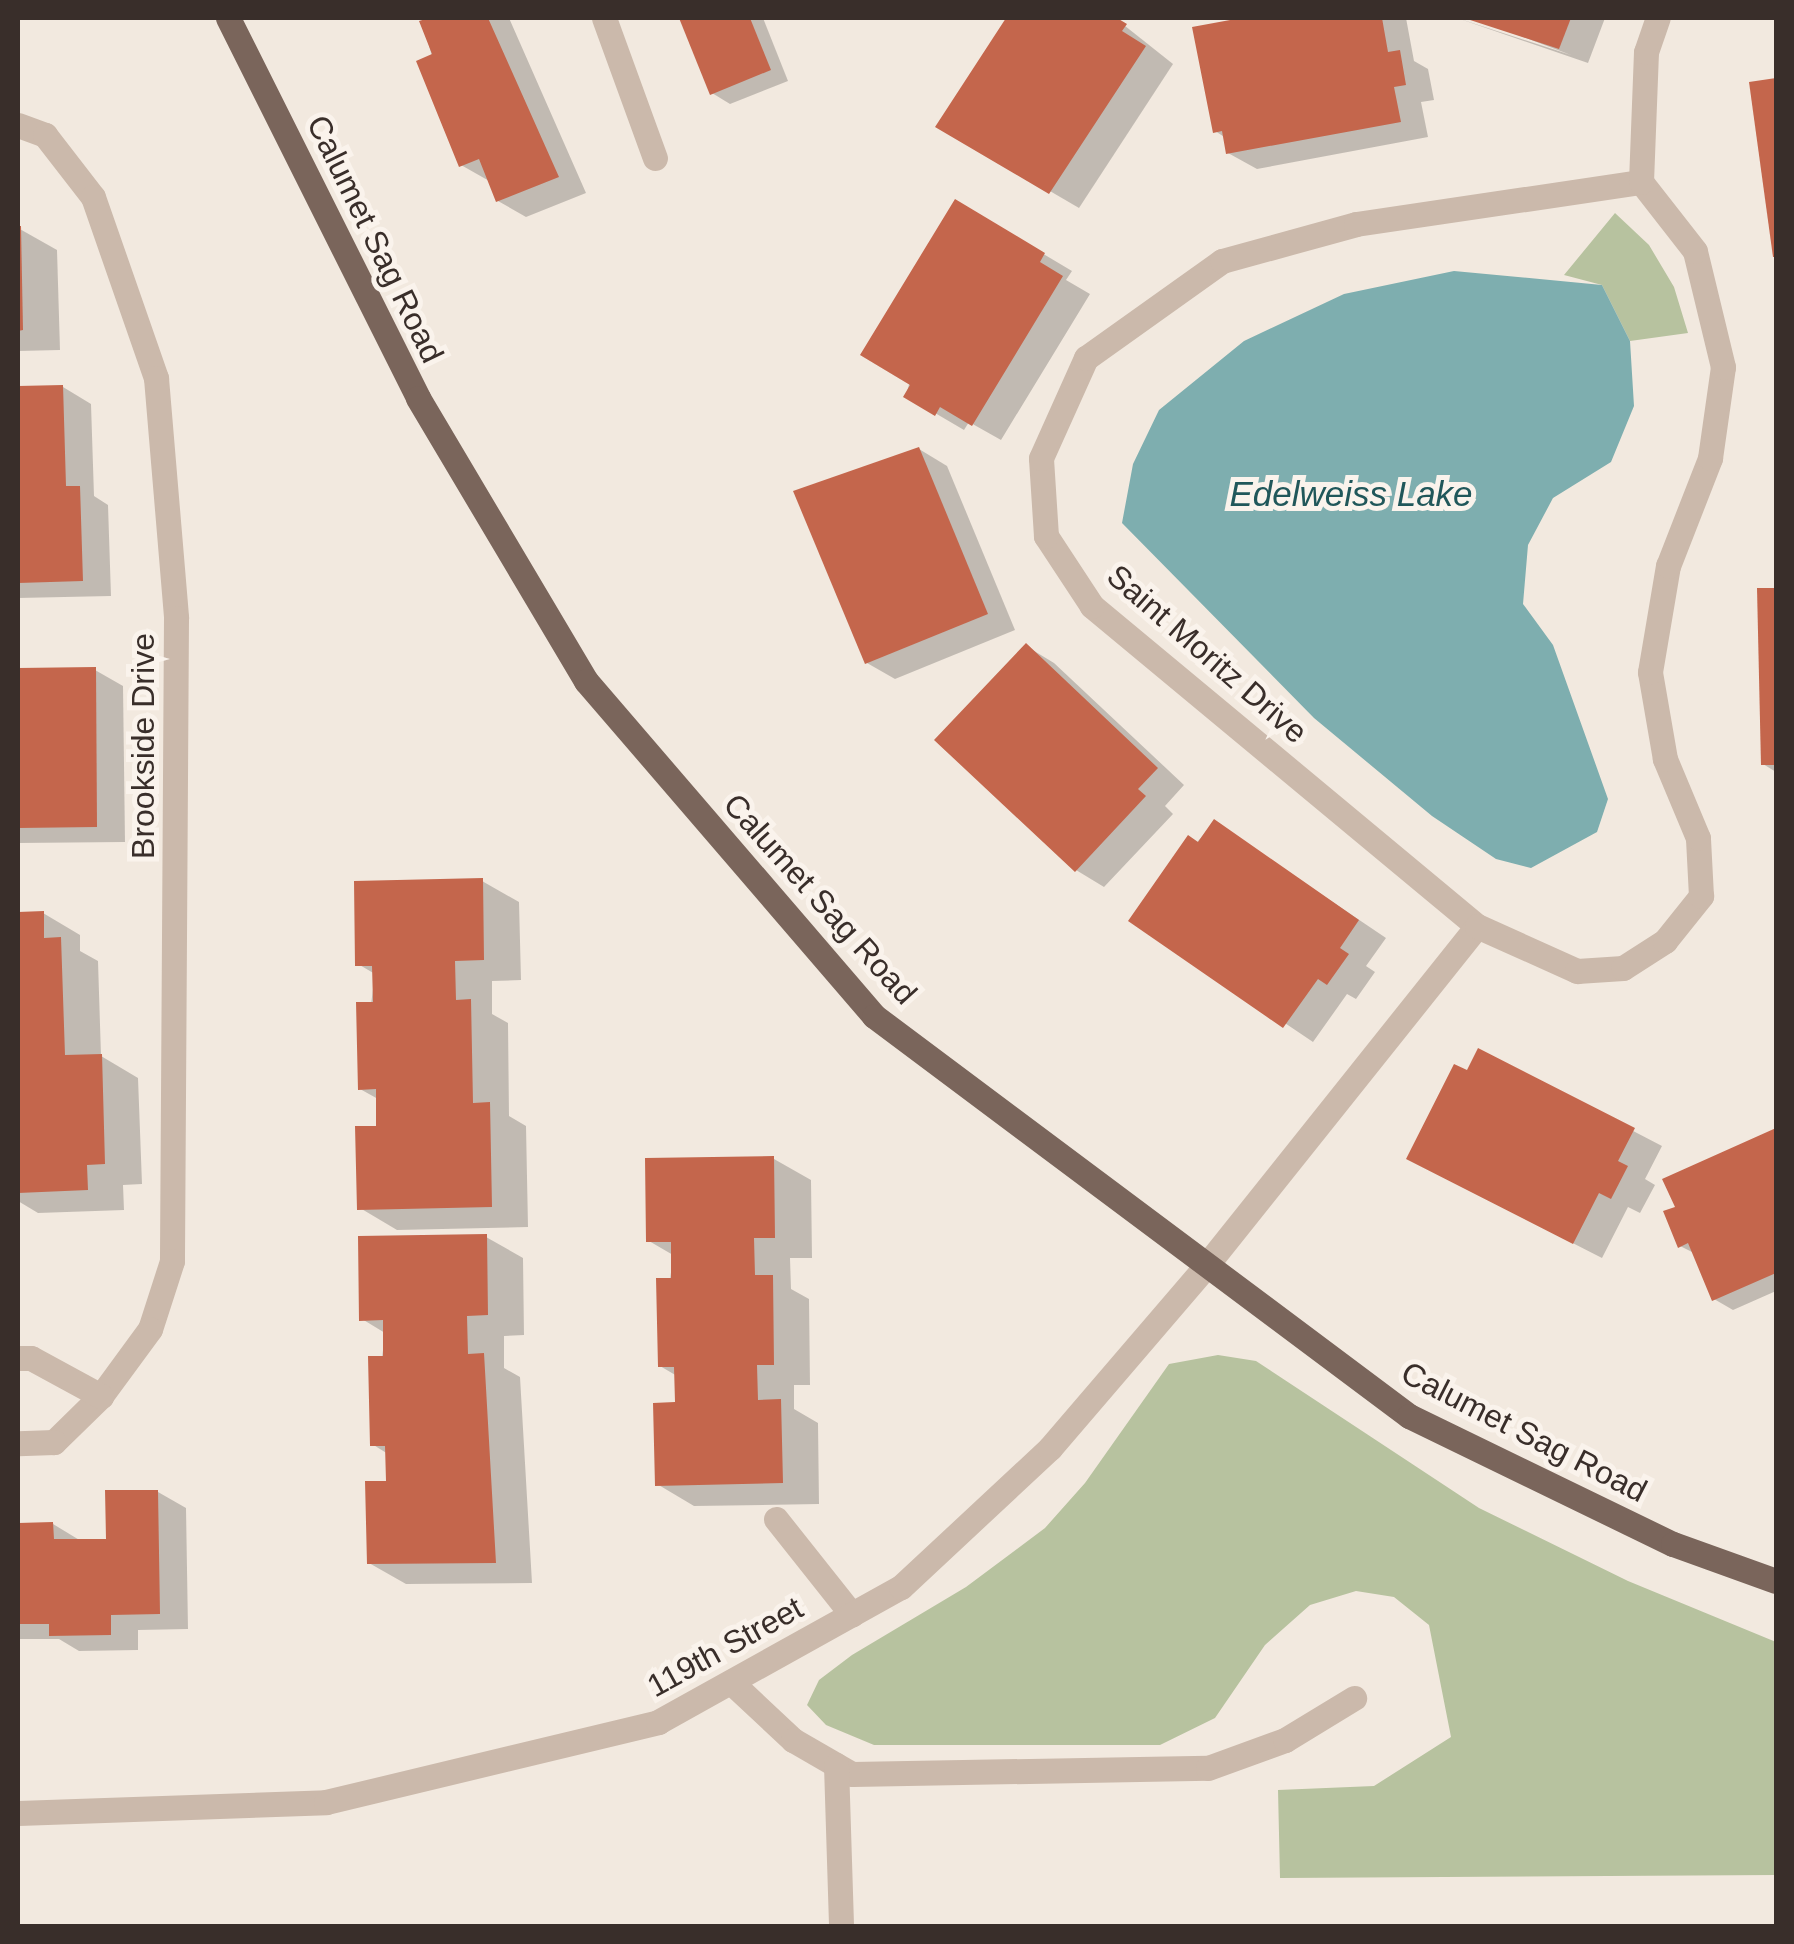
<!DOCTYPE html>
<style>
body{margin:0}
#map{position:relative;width:1794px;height:1944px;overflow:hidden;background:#f2e9df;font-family:Helvetica,sans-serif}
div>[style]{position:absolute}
.green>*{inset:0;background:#b7c29f}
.water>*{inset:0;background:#7eaeaf}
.shadow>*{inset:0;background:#0003}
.building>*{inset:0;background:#c4664c}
.minor>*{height:25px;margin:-12.5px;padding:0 12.5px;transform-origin:12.5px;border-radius:12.5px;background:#cbb9ab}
.major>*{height:25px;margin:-12.5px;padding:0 12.5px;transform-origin:12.5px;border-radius:12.5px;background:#7a655b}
span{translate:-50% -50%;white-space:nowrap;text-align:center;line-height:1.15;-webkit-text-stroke:10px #faf3ec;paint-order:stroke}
.street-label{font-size:32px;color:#392e2a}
.water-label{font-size:35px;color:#20575a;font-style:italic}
.frame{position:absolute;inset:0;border:20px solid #392e2a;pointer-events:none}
</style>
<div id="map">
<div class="green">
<div style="clip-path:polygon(1615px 213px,1649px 245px,1674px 287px,1688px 333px,1630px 341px,1602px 285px,1564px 275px)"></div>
<div style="clip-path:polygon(1218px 1355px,1256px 1361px,1479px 1508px,1628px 1581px,1776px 1642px,1776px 1875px,1280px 1878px,1278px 1790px,1374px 1786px,1451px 1737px,1429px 1625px,1394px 1597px,1356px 1591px,1310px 1605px,1265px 1645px,1215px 1718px,1160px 1745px,874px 1745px,826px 1725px,807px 1705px,819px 1680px,852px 1655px,966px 1587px,1045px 1528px,1085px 1483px,1169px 1364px)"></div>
</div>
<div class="water">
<div style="clip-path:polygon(1454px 271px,1602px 285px,1630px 341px,1634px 406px,1611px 462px,1553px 498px,1528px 545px,1523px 604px,1553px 645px,1608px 799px,1597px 832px,1531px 868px,1496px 859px,1432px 816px,1314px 718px,1122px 523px,1133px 464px,1159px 410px,1244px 341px,1344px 294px)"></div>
</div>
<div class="shadow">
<div style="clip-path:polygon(436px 18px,509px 18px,586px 193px,526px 217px,498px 201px,491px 182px,461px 165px,423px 23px)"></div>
<div style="clip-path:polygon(682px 18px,763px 18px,788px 81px,730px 104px,712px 93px)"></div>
<div style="clip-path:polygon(1009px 18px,1115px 18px,1173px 64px,1079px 208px,938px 126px)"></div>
<div style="clip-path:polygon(1255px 18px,1406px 18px,1414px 61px,1428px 69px,1434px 100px,1421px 102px,1428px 137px,1257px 169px,1228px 153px,1226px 138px,1215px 131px,1195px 29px)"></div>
<div style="clip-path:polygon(1457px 18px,1571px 55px,1473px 18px,1605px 18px,1588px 63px)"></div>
<div style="clip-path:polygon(1776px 80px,1776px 256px,1752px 84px)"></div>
<div style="clip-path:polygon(956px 202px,1072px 271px,1066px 280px,1090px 294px,1001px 440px,969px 422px,964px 430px,906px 396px)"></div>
<div style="clip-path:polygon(18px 228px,57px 250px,60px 350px,18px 351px)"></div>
<div style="clip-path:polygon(63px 387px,91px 404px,94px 496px,108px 505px,111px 596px,18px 598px,18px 389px)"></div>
<div style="clip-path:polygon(919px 449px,947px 466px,1015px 630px,895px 679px,867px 663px)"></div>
<div style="clip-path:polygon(1776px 590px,1776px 772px,1763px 764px,1760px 591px)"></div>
<div style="clip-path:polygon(1026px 646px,1054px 663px,1184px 785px,1165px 806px,1173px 814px,1104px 887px,1076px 870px)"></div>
<div style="clip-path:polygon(95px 670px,123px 686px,125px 842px,18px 843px,18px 671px)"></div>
<div style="clip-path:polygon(1214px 822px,1386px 938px,1366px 966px,1375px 972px,1356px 999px,1347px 994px,1313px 1042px,1132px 920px)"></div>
<div style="clip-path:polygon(482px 881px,519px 902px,521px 980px,492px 981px,492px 1014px,508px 1023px,509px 1116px,526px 1126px,528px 1227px,397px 1230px,360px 1208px,379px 1128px,378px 1099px,360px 1089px,375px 974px,358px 964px)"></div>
<div style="clip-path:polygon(43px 913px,80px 935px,80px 951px,98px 961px,101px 1056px,138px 1078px,142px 1184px,123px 1185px,124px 1210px,38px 1213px,18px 1201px,18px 914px)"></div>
<div style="clip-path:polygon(1479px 1051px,1662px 1146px,1645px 1179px,1655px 1185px,1640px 1213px,1628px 1207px,1602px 1258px,1437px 1174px)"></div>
<div style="clip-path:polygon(1776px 1131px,1776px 1291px,1733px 1310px,1714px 1299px,1696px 1254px,1680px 1246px,1678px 1208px,1666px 1180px)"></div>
<div style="clip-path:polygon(774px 1159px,811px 1180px,812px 1258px,790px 1258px,791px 1289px,809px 1299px,810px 1385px,794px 1385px,794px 1409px,818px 1423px,819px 1504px,694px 1506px,657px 1484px,677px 1405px,677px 1376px,660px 1366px,673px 1255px,649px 1241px)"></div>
<div style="clip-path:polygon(486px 1237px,523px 1258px,524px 1335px,504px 1336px,504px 1368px,520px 1377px,532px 1583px,406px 1584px,369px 1563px,389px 1484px,388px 1454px,372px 1444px,385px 1333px,362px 1319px)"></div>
<div style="clip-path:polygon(158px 1492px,186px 1508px,188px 1629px,138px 1630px,138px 1650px,79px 1651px,59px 1639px,18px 1639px,18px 1525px,53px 1524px,81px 1541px,108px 1541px)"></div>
</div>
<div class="building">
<div style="clip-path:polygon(429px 18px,488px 18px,559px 177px,496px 202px,479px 159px,459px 167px,416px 61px,432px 54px,419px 21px)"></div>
<div style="clip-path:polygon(679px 18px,750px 18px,771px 70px,710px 95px)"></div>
<div style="clip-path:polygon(1006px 18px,1117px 18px,1127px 24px,1122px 31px,1146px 46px,1049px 194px,935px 127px)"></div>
<div style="clip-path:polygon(1241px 18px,1382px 18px,1388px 52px,1400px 50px,1406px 85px,1394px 87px,1401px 122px,1226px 154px,1222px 131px,1213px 133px,1192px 27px)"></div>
<div style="clip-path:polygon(1464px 18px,1571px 18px,1559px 49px)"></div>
<div style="clip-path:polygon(1776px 78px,1776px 257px,1773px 257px,1749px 82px)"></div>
<div style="clip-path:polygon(955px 199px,1045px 253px,1040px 262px,1063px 276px,972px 426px,940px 407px,935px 416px,903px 397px,910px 385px,860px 355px)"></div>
<div style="clip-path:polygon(18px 226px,21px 226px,23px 330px,18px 331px)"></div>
<div style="clip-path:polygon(63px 385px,66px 486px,80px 486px,83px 581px,18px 583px,18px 386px)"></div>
<div style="clip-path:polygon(919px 447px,988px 614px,865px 664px,793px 491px)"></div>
<div style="clip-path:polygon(1757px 588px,1776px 588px,1776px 765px,1761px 765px)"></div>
<div style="clip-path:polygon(1026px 643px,1158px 768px,1138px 789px,1146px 796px,1075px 872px,934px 740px)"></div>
<div style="clip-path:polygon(96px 667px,97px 827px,18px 828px,18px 668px)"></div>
<div style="clip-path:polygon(1214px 819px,1359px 920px,1340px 948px,1349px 954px,1327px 985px,1318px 979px,1283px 1028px,1128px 921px,1188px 835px,1198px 842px)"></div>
<div style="clip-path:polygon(483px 878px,484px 960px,455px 961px,456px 1000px,471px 999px,473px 1103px,490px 1102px,492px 1207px,357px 1210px,355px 1126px,376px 1126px,376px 1089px,358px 1090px,356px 1002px,373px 1002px,372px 966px,355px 966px,354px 881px)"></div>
<div style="clip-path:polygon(44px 911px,44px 938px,61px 937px,65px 1055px,102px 1054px,105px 1164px,87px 1165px,88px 1190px,18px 1193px,18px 912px)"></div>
<div style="clip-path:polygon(1478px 1048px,1635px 1128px,1618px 1161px,1628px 1166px,1611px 1199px,1599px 1193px,1573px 1244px,1406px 1159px,1454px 1064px,1467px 1070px)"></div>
<div style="clip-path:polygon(1776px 1128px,1776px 1273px,1712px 1301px,1688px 1243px,1678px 1248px,1663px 1211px,1675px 1207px,1662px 1179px)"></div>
<div style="clip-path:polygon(774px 1156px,775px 1238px,754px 1238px,755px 1275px,773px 1275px,774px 1365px,757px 1365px,758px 1400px,781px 1399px,783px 1483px,655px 1486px,653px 1403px,675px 1402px,674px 1367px,658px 1367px,656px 1278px,671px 1278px,671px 1242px,646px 1242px,645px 1158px)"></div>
<div style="clip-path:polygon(487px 1234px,488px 1315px,467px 1316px,468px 1354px,484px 1353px,496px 1563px,367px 1564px,365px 1481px,386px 1481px,385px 1446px,370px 1446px,368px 1356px,383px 1356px,383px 1320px,359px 1321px,358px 1236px)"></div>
<div style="clip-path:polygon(105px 1490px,158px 1490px,160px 1614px,111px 1615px,111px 1635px,49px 1636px,49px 1624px,18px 1624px,18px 1523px,53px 1522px,54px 1539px,106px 1539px)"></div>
</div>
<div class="minor">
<div style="left:604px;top:18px;width:149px;rotate:70deg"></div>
<div style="left:18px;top:125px;width:29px;rotate:20deg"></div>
<div style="left:45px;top:135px;width:78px;rotate:52.3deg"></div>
<div style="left:93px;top:197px;width:192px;rotate:70.8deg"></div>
<div style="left:156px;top:378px;width:241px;rotate:85.2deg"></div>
<div style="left:176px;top:618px;width:643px;rotate:90.36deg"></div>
<div style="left:172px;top:1261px;width:71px;rotate:107.9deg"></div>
<div style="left:150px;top:1329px;width:83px;rotate:126.2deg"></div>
<div style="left:101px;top:1396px;width:66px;rotate:135.6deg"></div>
<div style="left:54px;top:1442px;width:36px;rotate:178deg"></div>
<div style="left:1477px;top:926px;width:501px;rotate:-140.27deg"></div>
<div style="left:1092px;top:606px;width:84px;rotate:-123.3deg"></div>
<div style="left:1046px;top:536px;width:78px;rotate:-93.7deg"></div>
<div style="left:1041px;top:458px;width:110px;rotate:-65.8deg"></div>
<div style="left:1086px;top:358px;width:167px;rotate:-35.5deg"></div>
<div style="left:1222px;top:261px;width:139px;rotate:-15.4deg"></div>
<div style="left:1356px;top:224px;width:288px;rotate:-8.4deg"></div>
<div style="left:18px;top:1358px;width:13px"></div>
<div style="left:31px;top:1358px;width:80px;rotate:28.5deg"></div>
<div style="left:776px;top:1519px;width:122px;rotate:51.6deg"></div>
<div style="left:731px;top:1682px;width:85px;rotate:43.1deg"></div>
<div style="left:793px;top:1740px;width:68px;rotate:30deg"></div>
<div style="left:852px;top:1774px;width:356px;rotate:-1deg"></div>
<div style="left:1208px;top:1768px;width:82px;rotate:-20deg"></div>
<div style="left:1285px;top:1740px;width:81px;rotate:-31.3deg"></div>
<div style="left:836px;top:1765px;width:161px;rotate:88.2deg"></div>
<div style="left:18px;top:1813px;width:308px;rotate:-2deg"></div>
<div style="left:326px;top:1802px;width:342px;rotate:-13.5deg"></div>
<div style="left:658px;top:1722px;width:278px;rotate:-29.1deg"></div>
<div style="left:901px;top:1587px;width:204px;rotate:-43deg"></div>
<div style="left:1050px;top:1448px;width:238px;rotate:-49.4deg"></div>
<div style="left:1205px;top:1267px;width:436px;rotate:-51.4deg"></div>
<div style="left:1477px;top:926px;width:110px;rotate:24.2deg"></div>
<div style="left:1577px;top:971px;width:46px;rotate:-3.7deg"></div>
<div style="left:1623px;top:968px;width:50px;rotate:-32.7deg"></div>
<div style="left:1665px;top:941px;width:58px;rotate:-51.3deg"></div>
<div style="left:1701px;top:896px;width:58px;rotate:-93deg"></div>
<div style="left:1698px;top:838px;width:86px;rotate:-112.7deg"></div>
<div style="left:1665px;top:759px;width:88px;rotate:-99.8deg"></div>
<div style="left:1650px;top:672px;width:108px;rotate:-80.4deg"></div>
<div style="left:1668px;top:566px;width:116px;rotate:-68.7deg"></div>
<div style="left:1710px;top:458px;width:92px;rotate:-81.9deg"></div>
<div style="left:1723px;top:367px;width:119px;rotate:-103.6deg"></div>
<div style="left:1695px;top:251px;width:88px;rotate:-128deg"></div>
<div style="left:1641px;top:182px;width:130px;rotate:-87.8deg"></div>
<div style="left:1646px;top:52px;width:36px;rotate:-71deg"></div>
</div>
<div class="major">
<div style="left:228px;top:18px;width:425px;rotate:63.4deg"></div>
<div style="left:418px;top:398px;width:329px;rotate:59.3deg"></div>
<div style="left:586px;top:681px;width:442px;rotate:49.3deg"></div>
<div style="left:874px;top:1016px;width:668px;rotate:36.78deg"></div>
<div style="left:1409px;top:1416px;width:293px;rotate:25.9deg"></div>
<div style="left:1673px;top:1544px;width:109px;rotate:19.8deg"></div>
</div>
<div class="street-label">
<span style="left:375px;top:239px;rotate:64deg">Calumet Sag Road</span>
<span style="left:1207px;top:654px;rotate:41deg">Saint Moritz Drive</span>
<span style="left:143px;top:746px;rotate:-90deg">Brookside Drive</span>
<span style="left:820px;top:899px;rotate:48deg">Calumet Sag Road</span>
<span style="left:1524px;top:1432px;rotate:27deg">Calumet Sag Road</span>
<span style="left:725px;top:1647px;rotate:-29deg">119th Street</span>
</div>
<div class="water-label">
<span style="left:1351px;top:494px">Edelweiss Lake</span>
</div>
<div class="frame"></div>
</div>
